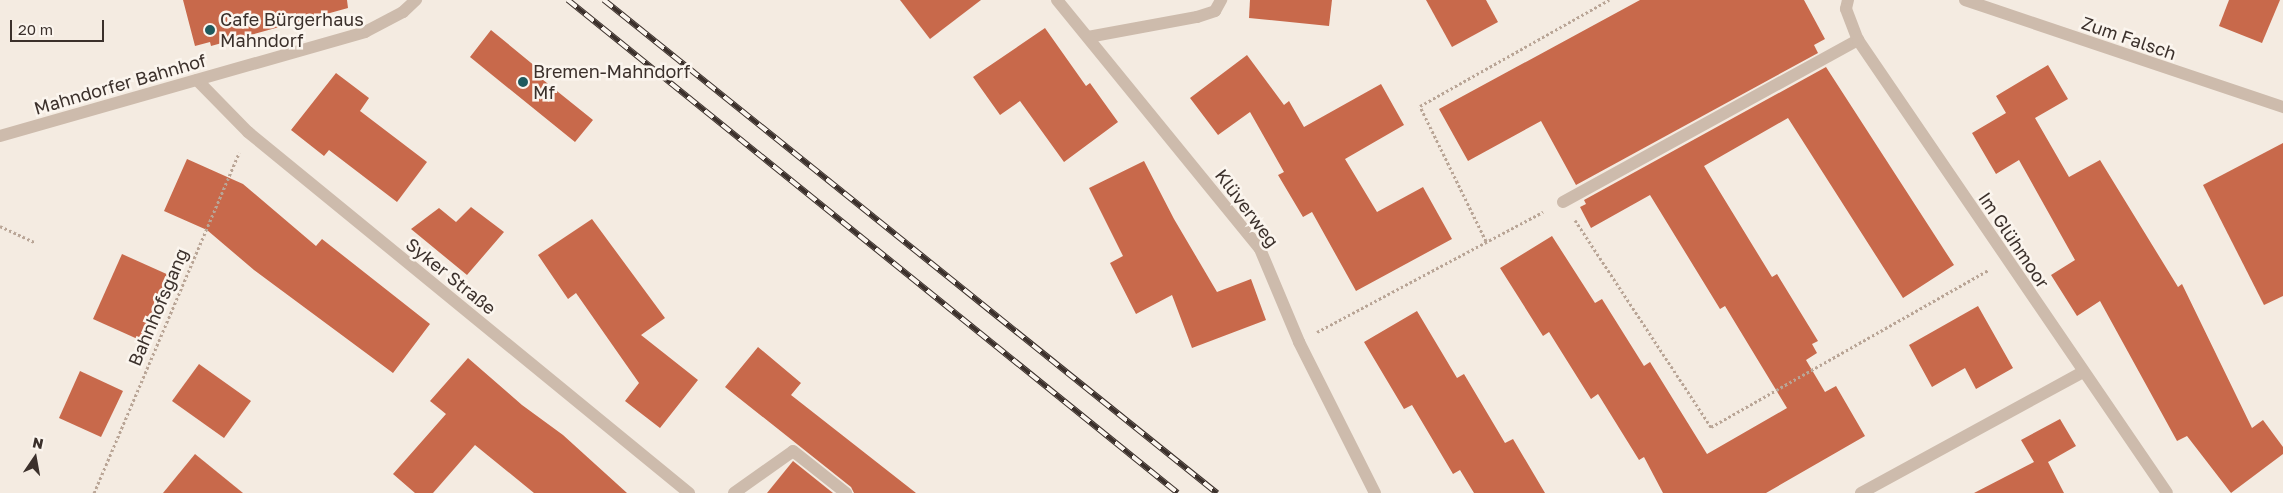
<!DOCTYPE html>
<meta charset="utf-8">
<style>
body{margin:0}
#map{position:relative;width:2283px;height:493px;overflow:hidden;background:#f4ebe1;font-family:"Golos Text",sans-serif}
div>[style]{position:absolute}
.building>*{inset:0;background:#c8694b}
.path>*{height:3px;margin-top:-1.5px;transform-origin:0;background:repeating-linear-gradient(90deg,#b9a596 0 2.5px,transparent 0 5px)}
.service>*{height:12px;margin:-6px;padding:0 6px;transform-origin:6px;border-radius:6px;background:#cdbbac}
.minor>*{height:12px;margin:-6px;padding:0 6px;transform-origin:6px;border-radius:6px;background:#cdbbac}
.tertiary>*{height:12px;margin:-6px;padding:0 6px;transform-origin:6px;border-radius:6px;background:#cdbbac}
.rail>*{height:5.5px;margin-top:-2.75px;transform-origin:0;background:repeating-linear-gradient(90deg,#fbf5ee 0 11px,#3b302b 0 22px);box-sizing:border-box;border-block:1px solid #3b302b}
.dots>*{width:14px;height:14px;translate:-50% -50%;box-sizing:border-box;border:2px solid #fbf5ee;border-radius:50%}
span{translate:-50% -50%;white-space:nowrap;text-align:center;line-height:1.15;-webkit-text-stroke:5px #fbf5ee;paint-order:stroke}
.poi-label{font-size:18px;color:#3b302b}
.left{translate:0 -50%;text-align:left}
.street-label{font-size:18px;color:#3b302b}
.north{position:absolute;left:10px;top:433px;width:50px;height:50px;-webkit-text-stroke:4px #fbf5ee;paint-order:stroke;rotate:12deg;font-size:14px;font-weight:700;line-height:20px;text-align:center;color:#3b302b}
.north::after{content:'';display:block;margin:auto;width:18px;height:22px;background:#3b302b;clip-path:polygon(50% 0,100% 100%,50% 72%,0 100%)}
.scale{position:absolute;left:10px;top:20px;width:94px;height:22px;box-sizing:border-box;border:2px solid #3b302b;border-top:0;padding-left:6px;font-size:15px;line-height:18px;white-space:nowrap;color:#3b302b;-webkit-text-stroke:4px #fbf5ee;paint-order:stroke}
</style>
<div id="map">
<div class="building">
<div style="clip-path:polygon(183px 0,347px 0,348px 8px,211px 46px,210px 42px,195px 46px)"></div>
<div style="clip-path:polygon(900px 0,981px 0,930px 39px)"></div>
<div style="clip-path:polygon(1250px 0,1332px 0,1329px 26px,1249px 18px)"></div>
<div style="clip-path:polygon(1426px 0,1486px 0,1498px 22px,1452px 47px)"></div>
<div style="clip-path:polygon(1640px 0,1804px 0,1825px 39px,1814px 45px,1818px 53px,1576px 185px,1541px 121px,1468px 161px,1439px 109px)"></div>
<div style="clip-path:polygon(2229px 0,2280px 0,2262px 43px,2219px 26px)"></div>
<div style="clip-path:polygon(1045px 28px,1086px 86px,1090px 83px,1118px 122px,1064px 162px,1020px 101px,1000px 115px,973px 77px)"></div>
<div style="clip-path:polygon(491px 30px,536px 67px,532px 71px,593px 120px,575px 142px,470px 57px)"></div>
<div style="clip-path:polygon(1247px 55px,1284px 105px,1289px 101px,1304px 127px,1381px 84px,1404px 125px,1345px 159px,1377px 212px,1423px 187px,1452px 239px,1356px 291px,1312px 212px,1303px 217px,1278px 175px,1284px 172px,1250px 112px,1218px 135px,1190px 98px)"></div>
<div style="clip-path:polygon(2048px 65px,2068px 99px,2035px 118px,2069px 177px,2100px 160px,2178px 287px,2182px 284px,2252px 428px,2263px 420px,2283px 447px,2283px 454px,2231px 493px,2187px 436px,2177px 441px,2100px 301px,2077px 316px,2051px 275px,2075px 260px,2019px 160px,1996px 174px,1972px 133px,2006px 113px,1996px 96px)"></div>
<div style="clip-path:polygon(1826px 67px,1954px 265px,1903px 298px,1788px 118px,1704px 166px,1772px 277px,1777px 274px,1818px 341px,1812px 344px,1817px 353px,1806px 360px,1825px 392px,1836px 386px,1865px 436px,1766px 493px,1663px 493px,1644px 457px,1639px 460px,1598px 394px,1591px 399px,1549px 332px,1543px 336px,1500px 268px,1552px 236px,1595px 303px,1602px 299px,1644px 366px,1650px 362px,1707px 454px,1787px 408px,1725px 306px,1720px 309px,1650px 195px,1591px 228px,1580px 207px,1586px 204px,1584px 200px)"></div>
<div style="clip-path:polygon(336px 73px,369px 98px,360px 111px,427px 162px,397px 202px,329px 150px,324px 156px,291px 130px)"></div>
<div style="clip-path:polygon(2283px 143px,2283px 296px,2264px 305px,2203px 185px)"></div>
<div style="clip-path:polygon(187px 159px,243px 184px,316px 246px,322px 239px,430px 324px,393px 373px,254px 270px,207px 230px,164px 211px)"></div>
<div style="clip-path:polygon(1144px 161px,1174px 219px,1217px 292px,1251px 279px,1266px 320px,1192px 348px,1172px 295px,1136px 314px,1110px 263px,1123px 256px,1089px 188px)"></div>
<div style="clip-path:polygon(471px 207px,504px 232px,467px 275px,411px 229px,439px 208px,456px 222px)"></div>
<div style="clip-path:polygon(592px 219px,665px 318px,641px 335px,698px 380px,660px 428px,625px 401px,639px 383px,576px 293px,568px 299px,538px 255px)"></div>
<div style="clip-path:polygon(122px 254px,171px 276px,142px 341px,93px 319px)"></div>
<div style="clip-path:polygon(1978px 306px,2013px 368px,1976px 389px,1965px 368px,1932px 387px,1909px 345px)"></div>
<div style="clip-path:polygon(1417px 311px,1457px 378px,1464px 374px,1505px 443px,1513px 439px,1545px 493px,1474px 493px,1460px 470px,1453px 474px,1412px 405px,1404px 409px,1364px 342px)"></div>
<div style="clip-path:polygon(758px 347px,801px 383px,791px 395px,916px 493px,854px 493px,851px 487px,725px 387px)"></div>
<div style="clip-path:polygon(468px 358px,522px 405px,563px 435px,627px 493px,534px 493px,475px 445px,433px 493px,415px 493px,393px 474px,446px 414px,430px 401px)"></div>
<div style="clip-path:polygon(199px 364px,251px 401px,224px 438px,172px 401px)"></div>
<div style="clip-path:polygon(80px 371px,123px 391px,101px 437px,59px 418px)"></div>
<div style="clip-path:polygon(2060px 419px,2076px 446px,2048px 462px,2064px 493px,1974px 493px,2034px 462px,2021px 440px)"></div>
<div style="clip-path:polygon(195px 454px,243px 493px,163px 493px)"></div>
<div style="clip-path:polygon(793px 461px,833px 493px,767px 493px)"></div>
</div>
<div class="path">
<div style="left:1575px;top:220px;width:248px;rotate:56.7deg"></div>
<div style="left:1711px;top:427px;width:319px;rotate:-29.5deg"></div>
<div style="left:0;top:226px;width:38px;rotate:25deg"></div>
<div style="left:1486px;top:241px;width:150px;rotate:-116.1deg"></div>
<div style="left:1420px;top:106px;width:217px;rotate:-29.3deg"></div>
<div style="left:1317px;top:332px;width:256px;rotate:-28deg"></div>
<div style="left:94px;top:493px;width:370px;rotate:-66.9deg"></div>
</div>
<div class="service">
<div style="left:1088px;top:37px;width:111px;rotate:-10.4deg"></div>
<div style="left:1197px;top:17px;width:19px;rotate:-18deg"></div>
<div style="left:1215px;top:11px;width:13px;rotate:-61deg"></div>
<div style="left:1563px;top:202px;width:337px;rotate:-28.8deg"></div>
<div style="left:734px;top:493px;width:72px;rotate:-35.4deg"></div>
<div style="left:793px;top:451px;width:68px;rotate:38.4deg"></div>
<div style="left:1861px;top:493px;width:253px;rotate:-28.6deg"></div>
</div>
<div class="minor">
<div style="left:1057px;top:0;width:321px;rotate:50.8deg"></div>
<div style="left:1260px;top:249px;width:101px;rotate:67.2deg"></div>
<div style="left:1299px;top:342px;width:169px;rotate:63.3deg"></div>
<div style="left:1848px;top:0;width:9px;rotate:103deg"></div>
<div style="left:1846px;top:9px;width:33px;rotate:69deg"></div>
<div style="left:1858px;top:40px;width:548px;rotate:55.7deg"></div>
<div style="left:1965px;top:0;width:336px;rotate:18.6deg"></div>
<div style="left:197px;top:80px;width:73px;rotate:45.6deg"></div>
<div style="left:248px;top:132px;width:570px;rotate:39.3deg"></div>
</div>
<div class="tertiary">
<div style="left:0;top:136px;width:380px;rotate:-15.9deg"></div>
<div style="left:365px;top:32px;width:43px;rotate:-27.8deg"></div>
<div style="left:403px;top:12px;width:18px;rotate:-43deg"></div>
</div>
<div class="rail">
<div style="left:568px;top:0;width:784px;rotate:38.95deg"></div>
<div style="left:604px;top:0;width:787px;rotate:38.81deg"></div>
</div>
<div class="dots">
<div style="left:210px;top:30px;background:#1f5a5e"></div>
<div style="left:523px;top:82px;background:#1f5a5e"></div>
</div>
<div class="poi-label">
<span class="left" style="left:220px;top:30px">Cafe Bürgerhaus<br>Mahndorf</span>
<span class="left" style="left:533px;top:82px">Bremen-Mahndorf<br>Mf</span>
</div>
<div class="street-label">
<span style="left:2129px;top:38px;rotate:19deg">Zum Falsch</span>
<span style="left:120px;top:84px;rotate:-16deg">Mahndorfer Bahnhof</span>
<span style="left:1247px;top:208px;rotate:53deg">Klüverweg</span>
<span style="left:2014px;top:240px;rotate:56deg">Im Glühmoor</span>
<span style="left:451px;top:276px;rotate:39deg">Syker Straße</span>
<span style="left:158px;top:307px;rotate:-67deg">Bahnhofsgang</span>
</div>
<div class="north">N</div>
<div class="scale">20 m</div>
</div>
